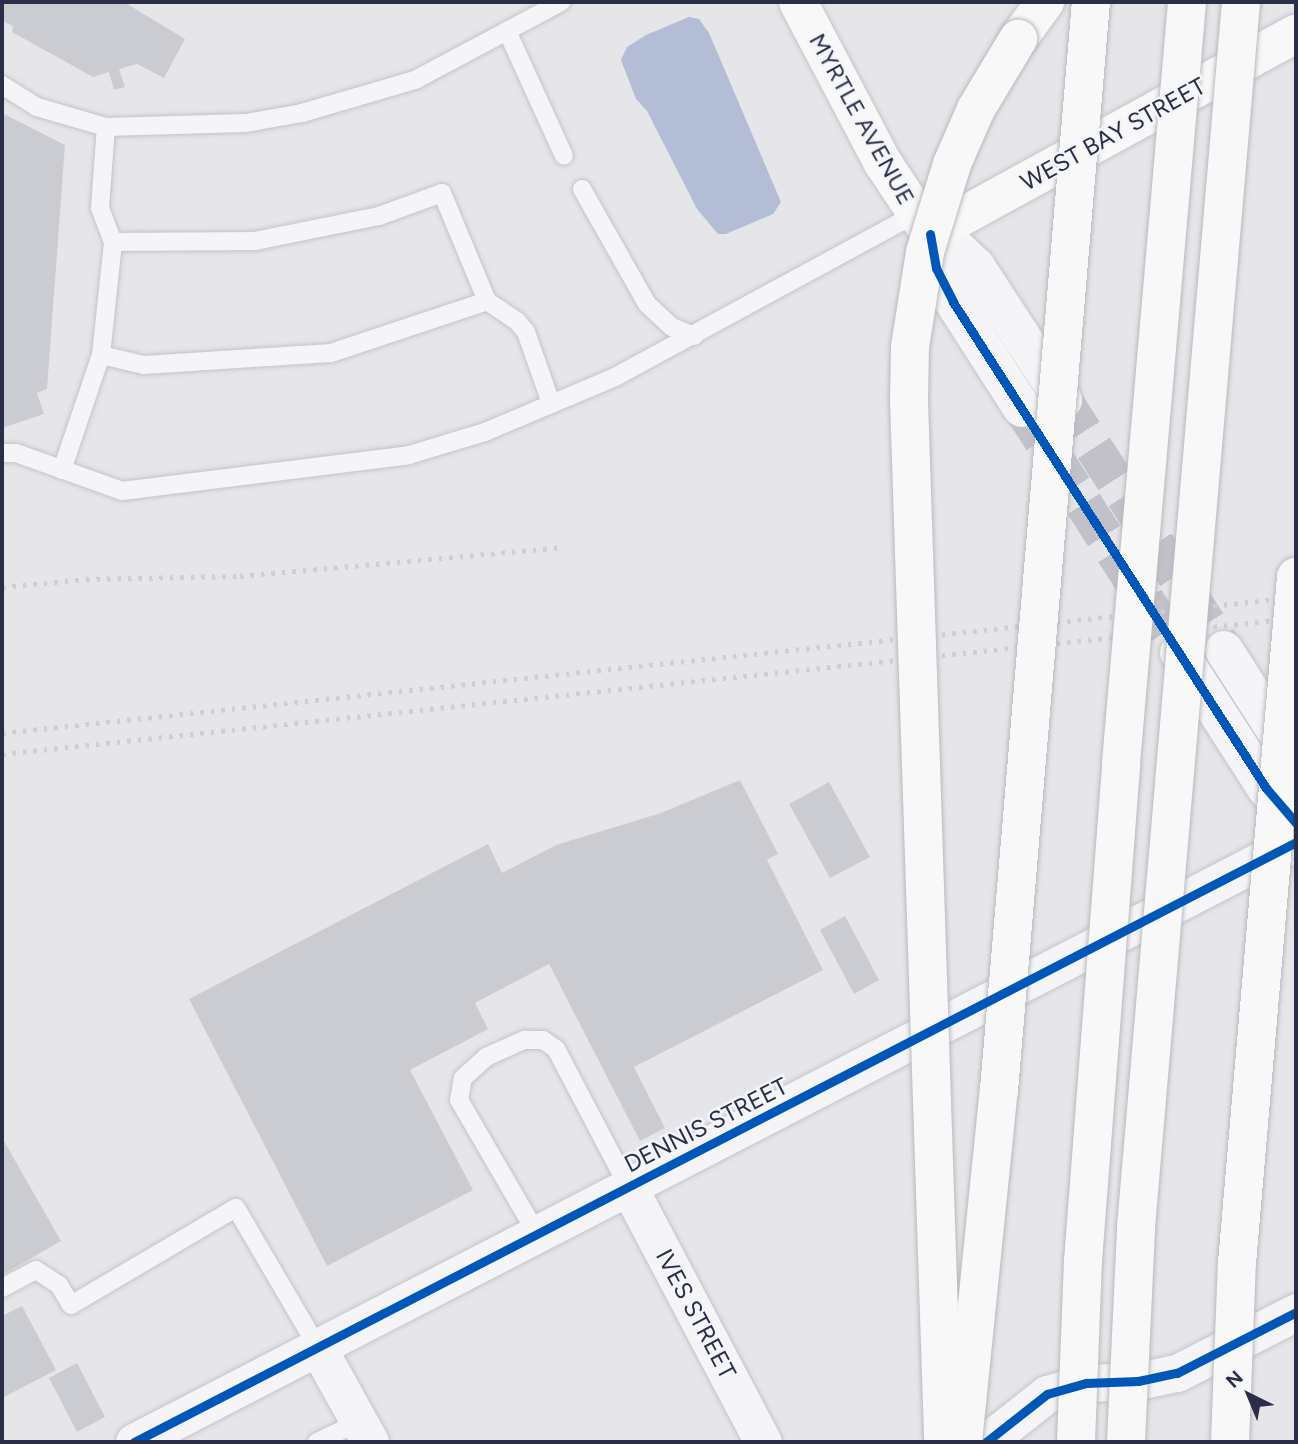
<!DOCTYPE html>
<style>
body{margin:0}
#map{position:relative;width:1298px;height:1444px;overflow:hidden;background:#e6e6ea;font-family:Figtree,sans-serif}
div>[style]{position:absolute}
.water>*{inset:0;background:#b3bdd6}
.building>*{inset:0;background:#cbccd1}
.tertiary-tunnel>*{height:38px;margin-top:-19px;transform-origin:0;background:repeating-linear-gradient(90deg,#c0c1c9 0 38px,transparent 0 57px)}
.roads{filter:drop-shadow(0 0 2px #c4c4c8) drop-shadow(0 0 2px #c4c4c8)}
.service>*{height:18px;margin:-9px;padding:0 9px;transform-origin:9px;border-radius:9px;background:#f5f5f7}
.minor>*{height:37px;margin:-18.5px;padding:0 18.5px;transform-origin:18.5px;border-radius:18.5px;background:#f5f5f7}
.tertiary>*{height:38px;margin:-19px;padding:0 19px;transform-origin:19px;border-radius:19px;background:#f5f5f7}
.secondary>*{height:38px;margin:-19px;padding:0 19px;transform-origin:19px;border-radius:19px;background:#f8f8f8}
.motorway>*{height:38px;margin:-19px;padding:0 19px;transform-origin:19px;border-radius:19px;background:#f8f8f8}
.rail>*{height:5px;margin-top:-2.5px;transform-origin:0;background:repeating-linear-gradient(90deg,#cecfd2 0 3.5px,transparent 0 10.5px)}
.bridges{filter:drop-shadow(0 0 2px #b8b9bf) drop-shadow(0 0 2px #b8b9bf)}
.motorway-bridge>*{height:38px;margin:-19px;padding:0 19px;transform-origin:19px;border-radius:19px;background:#f8f8f8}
.cycleway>*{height:9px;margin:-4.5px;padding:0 4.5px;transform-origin:4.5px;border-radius:4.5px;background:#0057b8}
span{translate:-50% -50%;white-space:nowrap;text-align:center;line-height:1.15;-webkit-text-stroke:5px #f4f5f9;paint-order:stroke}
.street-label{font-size:24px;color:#2a2e46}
.frame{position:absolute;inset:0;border:4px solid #2a2e46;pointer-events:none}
.north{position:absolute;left:1214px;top:1360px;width:70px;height:70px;-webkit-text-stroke:5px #f4f5f9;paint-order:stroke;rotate:317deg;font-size:19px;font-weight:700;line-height:28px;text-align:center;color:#2a2e46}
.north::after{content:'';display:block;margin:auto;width:24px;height:32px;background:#2a2e46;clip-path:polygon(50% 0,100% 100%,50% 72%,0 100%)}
</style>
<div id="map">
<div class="water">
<div style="clip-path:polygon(689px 17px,699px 19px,709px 33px,781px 202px,773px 214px,726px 234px,718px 234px,697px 209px,647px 111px,636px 99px,621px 60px,627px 47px,646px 35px)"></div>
</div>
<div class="building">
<div style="clip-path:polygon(2px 2px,124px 2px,185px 39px,164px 78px,137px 64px,119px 69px,125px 87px,114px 90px,109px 72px,93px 77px,12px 32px,13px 26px,2px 21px)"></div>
<div style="clip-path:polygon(2px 113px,65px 145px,47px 389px,37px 393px,44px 414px,2px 428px)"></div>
<div style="clip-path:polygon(740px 780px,778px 854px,767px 860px,823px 970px,634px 1067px,665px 1128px,640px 1141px,549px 964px,475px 1003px,488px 1029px,410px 1070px,473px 1190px,327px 1266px,189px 999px,488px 844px,502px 873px,556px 845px,661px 813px)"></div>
<div style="clip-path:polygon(829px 782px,870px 857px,830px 878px,789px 804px)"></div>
<div style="clip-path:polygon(845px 916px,879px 980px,854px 994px,820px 930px)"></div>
<div style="clip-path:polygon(4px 1141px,61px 1241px,2px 1275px,2px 1142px)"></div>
<div style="clip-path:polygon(22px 1306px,56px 1370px,2px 1398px,2px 1316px)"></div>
<div style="clip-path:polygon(77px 1363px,105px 1417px,77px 1432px,49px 1378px)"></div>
</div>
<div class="tertiary-tunnel">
<div style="left:1063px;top:400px;width:297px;rotate:57.2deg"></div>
<div style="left:1022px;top:408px;width:291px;rotate:57.3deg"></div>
</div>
<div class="roads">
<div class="service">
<div style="left:507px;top:31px;width:137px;rotate:65.5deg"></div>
<div style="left:2px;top:85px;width:41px;rotate:32.2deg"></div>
<div style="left:37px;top:107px;width:72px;rotate:16.2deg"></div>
<div style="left:106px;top:127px;width:140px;rotate:-1.6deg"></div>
<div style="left:246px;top:123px;width:57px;rotate:-10.1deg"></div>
<div style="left:302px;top:113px;width:118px;rotate:-16.3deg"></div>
<div style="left:415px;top:80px;width:166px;rotate:-28.1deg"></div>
<div style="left:582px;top:189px;width:132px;rotate:60.5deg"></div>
<div style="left:647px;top:304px;width:34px;rotate:43deg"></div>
<div style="left:672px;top:327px;width:24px;rotate:22deg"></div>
<div style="left:487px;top:301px;width:36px;rotate:34deg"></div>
<div style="left:517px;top:321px;width:14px;rotate:51deg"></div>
<div style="left:526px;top:332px;width:75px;rotate:70.6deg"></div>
<div style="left:101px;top:355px;width:44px;rotate:13.1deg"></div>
<div style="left:144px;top:365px;width:187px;rotate:-3.7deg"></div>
<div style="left:331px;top:353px;width:164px;rotate:-18.4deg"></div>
<div style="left:487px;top:301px;width:117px;rotate:-112.6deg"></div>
<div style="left:442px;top:193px;width:67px;rotate:159.9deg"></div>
<div style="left:379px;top:216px;width:126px;rotate:168.6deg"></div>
<div style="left:255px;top:241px;width:142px;rotate:179.6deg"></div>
<div style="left:2px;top:453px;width:14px"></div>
<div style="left:16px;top:453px;width:113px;rotate:19.7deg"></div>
<div style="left:122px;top:491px;width:289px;rotate:-7.1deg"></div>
<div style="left:409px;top:455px;width:79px;rotate:-16.8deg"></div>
<div style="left:485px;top:432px;width:141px;rotate:-22.9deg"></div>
<div style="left:615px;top:377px;width:341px;rotate:-28.5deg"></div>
<div style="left:62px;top:470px;width:121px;rotate:-71.3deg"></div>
<div style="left:101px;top:355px;width:114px;rotate:-83.9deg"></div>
<div style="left:113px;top:242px;width:36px;rotate:-111deg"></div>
<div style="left:100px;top:208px;width:81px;rotate:-85.8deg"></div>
<div style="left:537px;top:1234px;width:155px;rotate:-120.2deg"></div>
<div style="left:459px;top:1100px;width:22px;rotate:-80deg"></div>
<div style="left:463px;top:1078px;width:31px;rotate:-42deg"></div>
<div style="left:486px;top:1057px;width:42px;rotate:-24.1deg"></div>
<div style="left:524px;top:1040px;width:19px"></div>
<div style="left:543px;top:1040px;width:16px;rotate:35deg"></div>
<div style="left:556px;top:1049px;width:155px;rotate:62.3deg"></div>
<div style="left:2px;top:1288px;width:38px;rotate:-28deg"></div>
<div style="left:36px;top:1270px;width:27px;rotate:33deg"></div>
<div style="left:59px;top:1285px;width:23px;rotate:59deg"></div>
<div style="left:71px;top:1305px;width:191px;rotate:-30.5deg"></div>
<div style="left:236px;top:1208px;width:162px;rotate:59.6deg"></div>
<div style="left:317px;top:1442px;width:47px;rotate:-25.5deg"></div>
</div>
<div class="minor">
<div style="left:628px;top:1186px;width:289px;rotate:62.2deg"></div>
<div style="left:318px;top:1348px;width:107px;rotate:61deg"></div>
<div style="left:134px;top:1442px;width:1308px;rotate:-27.31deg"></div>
<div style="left:986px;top:1442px;width:78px;rotate:-38.2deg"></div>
<div style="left:1047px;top:1394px;width:41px;rotate:-15.8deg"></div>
<div style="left:1086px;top:1383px;width:52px;rotate:-2.2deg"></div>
<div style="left:1138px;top:1381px;width:40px;rotate:-12deg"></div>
<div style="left:1177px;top:1373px;width:134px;rotate:-27.1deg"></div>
</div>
<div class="tertiary">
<div style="left:930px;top:234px;width:31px;rotate:29deg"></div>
<div style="left:957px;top:249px;width:26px;rotate:43deg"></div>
<div style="left:976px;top:267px;width:159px;rotate:56.8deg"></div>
<div style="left:930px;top:234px;width:53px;rotate:75.7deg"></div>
<div style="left:943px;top:285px;width:146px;rotate:57.3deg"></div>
<div style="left:1224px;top:650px;width:130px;rotate:57.3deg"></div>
<div style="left:1179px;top:653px;width:161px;rotate:57.2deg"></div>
<div style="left:1266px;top:788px;width:46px;rotate:49.4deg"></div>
</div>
<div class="secondary">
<div style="left:798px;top:2px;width:182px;rotate:62.2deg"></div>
<div style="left:883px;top:163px;width:85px;rotate:56.5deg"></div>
<div style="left:930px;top:234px;width:417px;rotate:-28.7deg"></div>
</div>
<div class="motorway">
<div style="left:1018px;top:39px;width:46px;rotate:-53.9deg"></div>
</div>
</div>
<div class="rail">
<div style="left:2px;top:587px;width:84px;rotate:-5.4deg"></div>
<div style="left:86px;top:579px;width:154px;rotate:-1.1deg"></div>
<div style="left:240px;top:576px;width:323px;rotate:-5.1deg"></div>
<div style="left:2px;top:733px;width:1301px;rotate:-6deg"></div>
<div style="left:2px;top:754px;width:1301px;rotate:-6deg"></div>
</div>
<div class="bridges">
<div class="motorway-bridge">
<div style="left:943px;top:1436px;width:1037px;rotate:-91.88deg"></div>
<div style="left:909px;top:400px;width:53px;rotate:-88.9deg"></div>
<div style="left:910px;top:347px;width:96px;rotate:-81deg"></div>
<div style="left:925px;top:252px;width:92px;rotate:-72.9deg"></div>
<div style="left:952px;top:164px;width:60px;rotate:-66.4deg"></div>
<div style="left:976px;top:109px;width:82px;rotate:-59deg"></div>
<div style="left:963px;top:1442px;width:354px;rotate:-84.2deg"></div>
<div style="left:999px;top:1090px;width:1092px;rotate:-85.17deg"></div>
<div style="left:1076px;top:1442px;width:181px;rotate:-87.8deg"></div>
<div style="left:1083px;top:1261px;width:499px;rotate:-85.6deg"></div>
<div style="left:1121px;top:763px;width:764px;rotate:-85.04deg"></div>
<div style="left:1126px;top:1442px;width:215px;rotate:-87.3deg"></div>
<div style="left:1136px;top:1227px;width:1229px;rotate:-85.1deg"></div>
<div style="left:1230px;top:1442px;width:179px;rotate:-87.8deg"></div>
<div style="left:1237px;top:1263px;width:689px;rotate:-85.08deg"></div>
</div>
</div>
<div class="cycleway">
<div style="left:930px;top:234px;width:35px;rotate:80deg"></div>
<div style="left:936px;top:268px;width:38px;rotate:63deg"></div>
<div style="left:953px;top:302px;width:578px;rotate:57.22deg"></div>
<div style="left:1266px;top:788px;width:46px;rotate:49.4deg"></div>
<div style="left:134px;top:1442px;width:1308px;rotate:-27.31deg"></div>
<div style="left:986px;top:1442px;width:78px;rotate:-38.2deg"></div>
<div style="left:1047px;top:1394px;width:41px;rotate:-15.8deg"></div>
<div style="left:1086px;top:1383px;width:52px;rotate:-2.2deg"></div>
<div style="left:1138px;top:1381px;width:40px;rotate:-12deg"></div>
<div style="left:1177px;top:1373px;width:134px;rotate:-27.1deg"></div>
</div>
<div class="street-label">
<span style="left:862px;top:119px;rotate:61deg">MYRTLE AVENUE</span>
<span style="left:1113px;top:134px;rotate:-29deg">WEST BAY STREET</span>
<span style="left:706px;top:1125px;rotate:-27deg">DENNIS STREET</span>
<span style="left:696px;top:1314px;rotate:62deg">IVES STREET</span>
</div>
<div class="frame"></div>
<div class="north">N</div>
</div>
